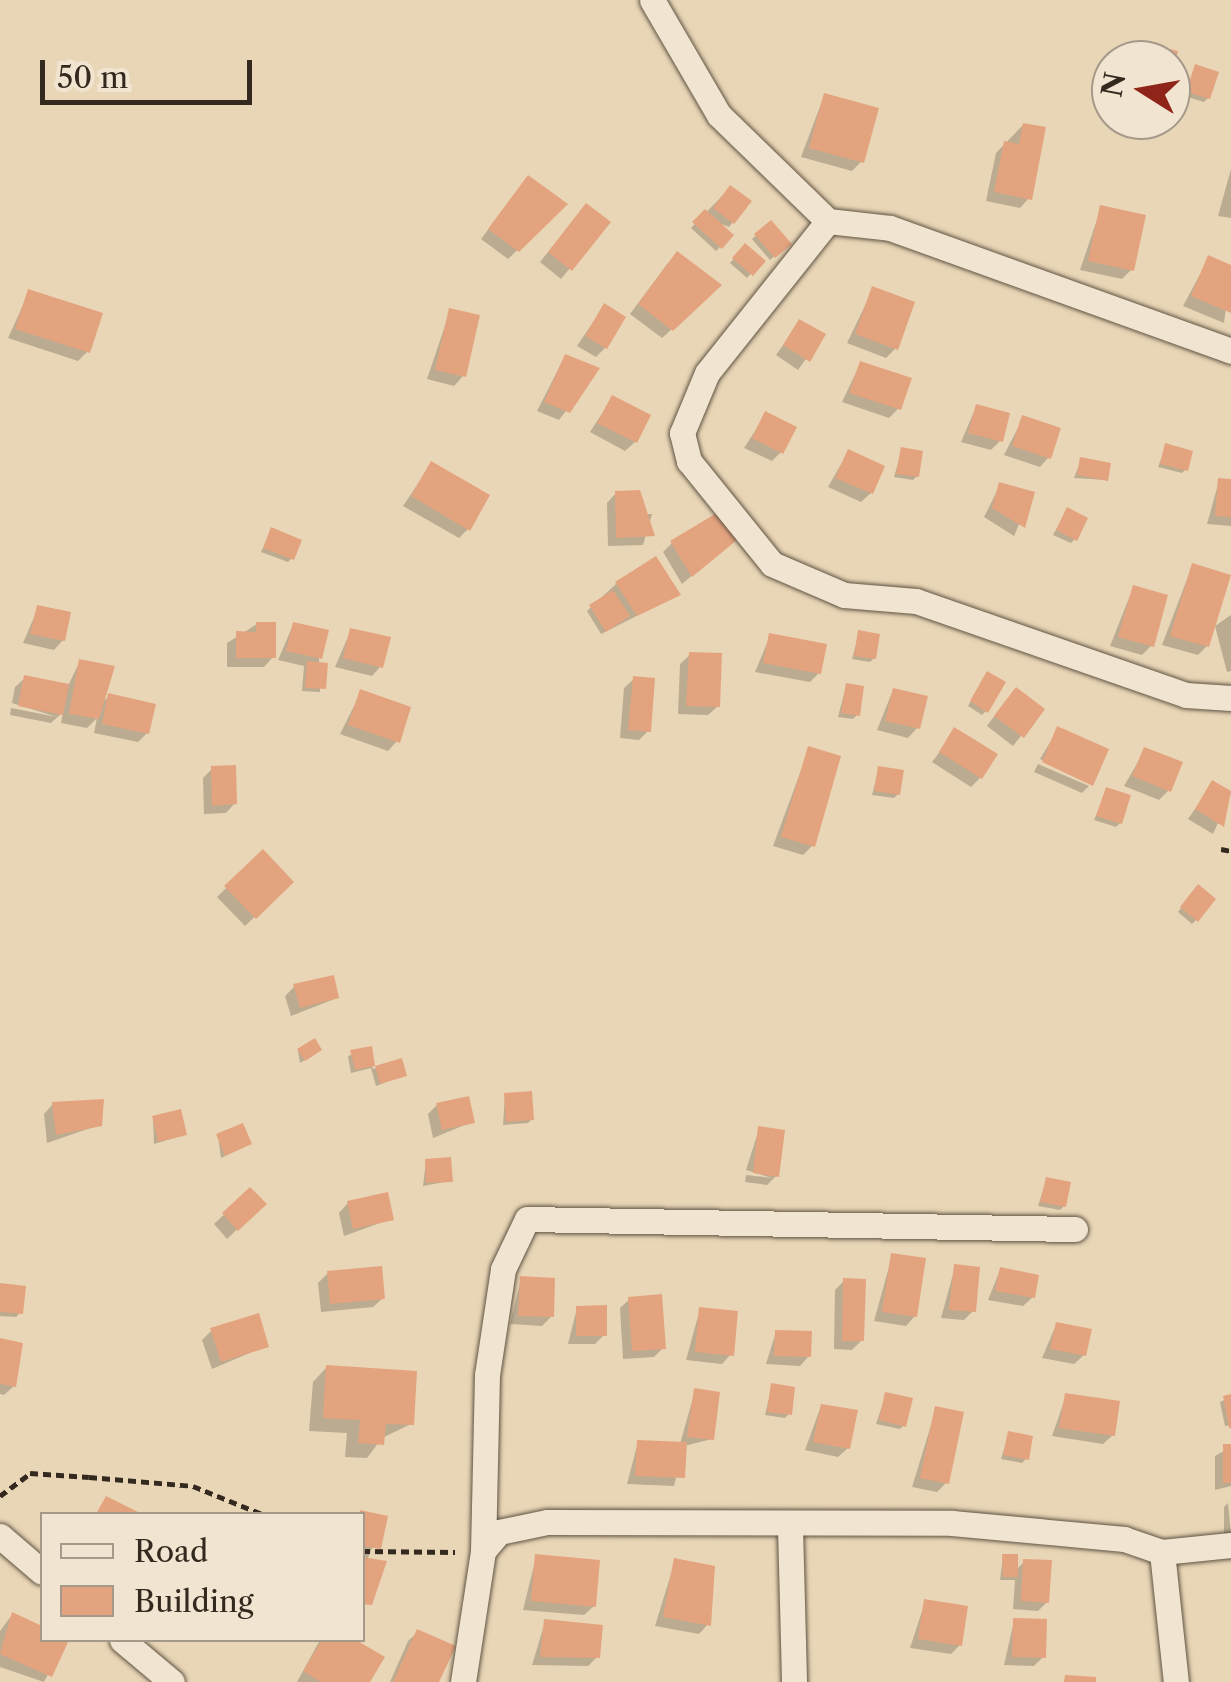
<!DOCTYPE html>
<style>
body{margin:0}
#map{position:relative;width:1231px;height:1682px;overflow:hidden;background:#e9d6b6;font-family:"Libre Caslon Text",serif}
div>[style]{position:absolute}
.shadow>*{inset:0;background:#0003}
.building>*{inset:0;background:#e4a37f}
.path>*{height:5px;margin-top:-2.5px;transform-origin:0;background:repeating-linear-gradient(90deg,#33291e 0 8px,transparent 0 13px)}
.roads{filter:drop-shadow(0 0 2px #605444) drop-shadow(0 0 2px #605444)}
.minor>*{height:25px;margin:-12.5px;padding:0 12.5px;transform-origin:12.5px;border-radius:12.5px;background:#f1e4d0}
span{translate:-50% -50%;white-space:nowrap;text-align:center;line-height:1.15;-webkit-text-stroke:10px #f1e4d0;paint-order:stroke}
.legend{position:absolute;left:40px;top:1512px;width:325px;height:130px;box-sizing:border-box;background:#f1e4d0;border:2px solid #a59989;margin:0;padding:12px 18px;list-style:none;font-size:30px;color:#33291e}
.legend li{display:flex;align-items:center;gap:20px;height:50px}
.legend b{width:50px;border:2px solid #a59989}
.north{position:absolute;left:1091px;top:40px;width:100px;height:100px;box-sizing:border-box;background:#f1e4d0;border:2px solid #a59989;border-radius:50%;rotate:281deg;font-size:28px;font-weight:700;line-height:40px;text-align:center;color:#33291e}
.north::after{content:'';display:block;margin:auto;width:35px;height:45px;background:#8f2418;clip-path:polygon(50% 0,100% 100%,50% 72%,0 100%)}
.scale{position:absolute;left:40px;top:60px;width:212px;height:45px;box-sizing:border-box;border:5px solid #33291e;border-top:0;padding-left:12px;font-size:30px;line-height:35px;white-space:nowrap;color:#33291e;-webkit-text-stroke:8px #f1e4d0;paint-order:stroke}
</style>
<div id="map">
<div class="shadow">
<div style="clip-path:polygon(1196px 67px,1208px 98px,1204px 102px,1184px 96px)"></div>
<div style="clip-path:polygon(824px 96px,861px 162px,852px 171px,801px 157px)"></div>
<div style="clip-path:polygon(1023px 125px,1029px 198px,1020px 208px,986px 201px,996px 153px)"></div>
<div style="clip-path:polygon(1231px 169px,1231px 218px,1218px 216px)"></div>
<div style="clip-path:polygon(528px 178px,564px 205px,508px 259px,481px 239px)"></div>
<div style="clip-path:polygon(726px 192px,748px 202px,729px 227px,716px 222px,731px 235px,716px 251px,691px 228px)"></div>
<div style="clip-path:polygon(1101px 208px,1132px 269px,1122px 279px,1080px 270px)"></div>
<div style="clip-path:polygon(577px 216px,607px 223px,561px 279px,540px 262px)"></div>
<div style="clip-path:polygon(770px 223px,788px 244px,770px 260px,752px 239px)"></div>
<div style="clip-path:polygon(745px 247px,762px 261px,747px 278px,730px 263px)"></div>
<div style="clip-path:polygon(1209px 258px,1231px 268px,1224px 323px,1183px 306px)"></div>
<div style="clip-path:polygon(668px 263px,719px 285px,662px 338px,630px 314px)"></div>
<div style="clip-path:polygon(873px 289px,896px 348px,886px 358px,847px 343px)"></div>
<div style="clip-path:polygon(29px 292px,88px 351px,78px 361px,8px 338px)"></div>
<div style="clip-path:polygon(604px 306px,605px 348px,596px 357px,577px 346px)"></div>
<div style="clip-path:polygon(450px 311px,463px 376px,454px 386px,427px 379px)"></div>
<div style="clip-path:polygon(800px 322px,823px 335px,798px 370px,776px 355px)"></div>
<div style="clip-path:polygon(565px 356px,597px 370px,559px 420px,537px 411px)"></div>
<div style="clip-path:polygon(860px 364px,898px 409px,889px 418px,842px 402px)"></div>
<div style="clip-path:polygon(612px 398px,635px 442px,625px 451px,590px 432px)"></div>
<div style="clip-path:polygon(976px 407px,1000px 441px,991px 450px,961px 442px)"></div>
<div style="clip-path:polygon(766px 414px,781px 452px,772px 461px,744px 448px)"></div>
<div style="clip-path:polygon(1023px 418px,1049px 457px,1040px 467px,1004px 455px)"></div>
<div style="clip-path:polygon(1166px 446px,1186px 469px,1182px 473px,1158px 467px)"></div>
<div style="clip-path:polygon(902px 450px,917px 476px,913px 480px,894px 477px)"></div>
<div style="clip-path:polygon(848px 452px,871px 493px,861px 502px,828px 487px)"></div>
<div style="clip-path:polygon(1081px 460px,1106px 480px,1074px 478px)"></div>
<div style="clip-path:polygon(431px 464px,468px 529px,459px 538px,403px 506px)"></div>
<div style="clip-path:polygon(1219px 481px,1231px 482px,1231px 526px,1207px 524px)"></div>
<div style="clip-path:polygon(1000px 485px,1032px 494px,1014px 536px,984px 517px)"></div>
<div style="clip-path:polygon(616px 493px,638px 514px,652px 514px,643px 545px,608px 546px,607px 503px)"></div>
<div style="clip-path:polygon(1067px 510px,1075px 539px,1071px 543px,1053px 535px)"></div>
<div style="clip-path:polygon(272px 530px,291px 559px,288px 562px,261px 552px)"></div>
<div style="clip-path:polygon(672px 543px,724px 549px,682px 584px,663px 552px)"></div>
<div style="clip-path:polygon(1192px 566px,1207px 646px,1198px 655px,1162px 645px)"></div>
<div style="clip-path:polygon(616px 584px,678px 595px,601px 634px,587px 611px)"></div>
<div style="clip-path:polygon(1133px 588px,1151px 646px,1142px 655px,1110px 646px)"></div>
<div style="clip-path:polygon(38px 608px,63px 640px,54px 650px,23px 643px)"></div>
<div style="clip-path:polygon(1231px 615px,1231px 671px,1227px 672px,1215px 626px)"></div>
<div style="clip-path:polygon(257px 624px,273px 657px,264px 667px,227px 667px,227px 643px)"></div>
<div style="clip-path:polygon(293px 625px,319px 658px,320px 692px,302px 691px,304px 666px,278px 660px)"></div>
<div style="clip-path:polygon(351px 630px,381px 666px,372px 676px,335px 667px)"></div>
<div style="clip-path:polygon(859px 633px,874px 658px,870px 662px,852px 659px)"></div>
<div style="clip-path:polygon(770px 636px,819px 673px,810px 682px,755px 672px)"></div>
<div style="clip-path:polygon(690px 655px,718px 706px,708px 715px,678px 714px,680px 664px)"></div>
<div style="clip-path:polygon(80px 661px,101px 704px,109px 696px,147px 733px,138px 742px,94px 733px,97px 718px,87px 728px,61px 723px,63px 712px,51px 723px,10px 715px,11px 708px,57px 717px,12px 703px,15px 687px,25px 678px,68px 686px)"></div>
<div style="clip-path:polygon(984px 678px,986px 711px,982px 715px,968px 706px)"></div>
<div style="clip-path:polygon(634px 679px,649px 730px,639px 740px,620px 738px,624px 688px)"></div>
<div style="clip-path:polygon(846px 686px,857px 715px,853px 719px,838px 717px)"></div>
<div style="clip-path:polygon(893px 690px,917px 728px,908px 738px,877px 730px)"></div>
<div style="clip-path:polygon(361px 692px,397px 741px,388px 751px,340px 734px)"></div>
<div style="clip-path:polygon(1007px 699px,1042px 709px,1013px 746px,987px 726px)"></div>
<div style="clip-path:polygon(1058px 729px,1091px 782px,1040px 759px)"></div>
<div style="clip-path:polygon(955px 731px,980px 778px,971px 787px,932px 762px)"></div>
<div style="clip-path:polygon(809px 749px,812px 846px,803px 855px,773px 846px)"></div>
<div style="clip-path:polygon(1145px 750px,1168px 791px,1159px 800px,1124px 786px)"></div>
<div style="clip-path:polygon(1038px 764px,1089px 786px,1082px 793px,1034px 772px)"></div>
<div style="clip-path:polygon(879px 768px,898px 794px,894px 798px,872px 795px)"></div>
<div style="clip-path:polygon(212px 769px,235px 803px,226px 813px,204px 814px,203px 778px)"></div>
<div style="clip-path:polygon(1213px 783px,1231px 794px,1213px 834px,1188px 819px)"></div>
<div style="clip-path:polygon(1107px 790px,1120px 823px,1116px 827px,1094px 820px)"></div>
<div style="clip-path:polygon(263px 852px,291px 882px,245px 926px,217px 897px)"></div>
<div style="clip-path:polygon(1194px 891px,1196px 920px,1192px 924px,1178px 912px)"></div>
<div style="clip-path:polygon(294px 987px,337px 998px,291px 1016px,285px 996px)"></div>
<div style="clip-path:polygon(370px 1049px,373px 1069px,400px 1061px,404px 1075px,376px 1086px,371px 1068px,351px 1073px,348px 1056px)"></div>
<div style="clip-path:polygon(298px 1051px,315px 1054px,300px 1063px)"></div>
<div style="clip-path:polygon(505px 1095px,532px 1119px,528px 1123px,503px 1125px)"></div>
<div style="clip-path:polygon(53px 1104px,99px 1125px,47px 1143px,44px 1114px)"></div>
<div style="clip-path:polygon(437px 1105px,472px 1122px,433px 1138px,428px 1114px)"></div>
<div style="clip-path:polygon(153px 1118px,184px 1135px,154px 1144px)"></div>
<div style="clip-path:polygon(759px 1129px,776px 1176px,767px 1185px,745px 1182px,746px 1175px,772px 1178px,746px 1170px)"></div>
<div style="clip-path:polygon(218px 1136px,249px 1144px,221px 1158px)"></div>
<div style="clip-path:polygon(426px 1161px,450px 1181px,423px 1186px)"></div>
<div style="clip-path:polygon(1047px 1179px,1064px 1206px,1060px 1210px,1038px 1206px)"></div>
<div style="clip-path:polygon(250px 1190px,264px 1204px,227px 1239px,214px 1224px)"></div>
<div style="clip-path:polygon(348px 1203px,391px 1219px,344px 1236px,339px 1213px)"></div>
<div style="clip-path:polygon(892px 1256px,915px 1316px,906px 1326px,874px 1321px)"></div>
<div style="clip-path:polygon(955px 1267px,973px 1311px,964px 1320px,941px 1318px)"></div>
<div style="clip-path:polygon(1000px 1270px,1033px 1297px,1023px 1306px,988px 1300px)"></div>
<div style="clip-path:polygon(328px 1273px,383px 1298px,373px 1307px,321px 1312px,318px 1283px)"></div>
<div style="clip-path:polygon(521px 1279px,552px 1316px,542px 1326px,510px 1324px)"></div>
<div style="clip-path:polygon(844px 1281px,862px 1340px,852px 1350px,834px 1349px,835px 1290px)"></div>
<div style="clip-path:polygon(0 1286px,20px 1313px,16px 1317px,0 1316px)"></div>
<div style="clip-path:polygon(630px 1299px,663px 1348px,654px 1357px,623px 1359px,620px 1308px)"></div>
<div style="clip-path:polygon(577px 1308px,604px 1335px,595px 1344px,568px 1344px)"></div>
<div style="clip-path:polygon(700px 1309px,731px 1354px,722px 1364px,686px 1360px)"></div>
<div style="clip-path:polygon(1056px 1325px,1084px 1355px,1074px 1364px,1042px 1358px)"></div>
<div style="clip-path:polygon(212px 1330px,266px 1346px,212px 1369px,202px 1340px)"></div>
<div style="clip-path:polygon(776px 1332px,809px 1356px,800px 1366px,766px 1364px)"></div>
<div style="clip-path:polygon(0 1340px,14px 1386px,4px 1395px,0 1394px)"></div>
<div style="clip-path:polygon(327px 1367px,411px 1424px,382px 1438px,367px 1458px,345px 1457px,347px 1433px,309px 1431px,313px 1382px)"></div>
<div style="clip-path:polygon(772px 1386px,789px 1414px,785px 1418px,765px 1415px)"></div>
<div style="clip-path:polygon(695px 1391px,712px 1439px,684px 1446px,674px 1486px,627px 1484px,638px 1442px,680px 1444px)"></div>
<div style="clip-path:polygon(886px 1394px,904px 1425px,900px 1429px,876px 1424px)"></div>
<div style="clip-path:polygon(1066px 1396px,1113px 1435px,1103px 1444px,1052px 1436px)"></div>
<div style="clip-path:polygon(1231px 1397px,1231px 1425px,1225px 1426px,1220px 1402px)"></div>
<div style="clip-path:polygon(821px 1406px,848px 1448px,838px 1457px,805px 1450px)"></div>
<div style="clip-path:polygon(936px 1409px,946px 1483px,937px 1492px,912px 1487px)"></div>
<div style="clip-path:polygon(1009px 1434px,1026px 1459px,1022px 1463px,1001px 1459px)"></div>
<div style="clip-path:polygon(1231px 1447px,1231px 1486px,1215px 1490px,1215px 1456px)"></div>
<div style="clip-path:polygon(1228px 1503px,1231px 1534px,1224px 1534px,1224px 1507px)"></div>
<div style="clip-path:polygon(361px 1513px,385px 1518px,367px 1560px,383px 1563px,362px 1611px)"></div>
<div style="clip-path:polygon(1003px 1556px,1015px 1571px,1024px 1562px,1047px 1602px,1038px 1611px,1013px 1609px,1015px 1580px,1000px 1580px)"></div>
<div style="clip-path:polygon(536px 1557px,594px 1606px,584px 1615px,523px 1610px)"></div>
<div style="clip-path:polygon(675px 1561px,708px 1624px,699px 1634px,655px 1626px)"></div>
<div style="clip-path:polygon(925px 1602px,960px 1645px,951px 1654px,910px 1648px)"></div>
<div style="clip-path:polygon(12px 1615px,42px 1629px,42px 1640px,66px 1640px,44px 1682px,0 1667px,0 1631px)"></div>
<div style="clip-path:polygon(1014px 1621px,1043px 1657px,1034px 1666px,1004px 1665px)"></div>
<div style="clip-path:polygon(545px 1622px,597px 1657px,588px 1666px,532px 1665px)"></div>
<div style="clip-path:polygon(418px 1632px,436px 1682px,390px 1682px,408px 1641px)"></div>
<div style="clip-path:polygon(320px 1640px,351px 1640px,381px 1658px,367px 1682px,297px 1682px)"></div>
</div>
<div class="building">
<div style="clip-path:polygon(1148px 44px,1178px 51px,1172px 74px,1171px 60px,1144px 60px)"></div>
<div style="clip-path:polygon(1195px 64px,1219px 72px,1210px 99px,1186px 92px)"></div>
<div style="clip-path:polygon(824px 93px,879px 108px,864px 163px,809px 148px)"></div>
<div style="clip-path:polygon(1023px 123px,1046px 127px,1032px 200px,994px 192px,1004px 141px,1019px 144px)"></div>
<div style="clip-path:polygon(528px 175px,568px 204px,519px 252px,488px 229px)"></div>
<div style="clip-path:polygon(730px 185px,752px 201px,734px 224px,713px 208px)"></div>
<div style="clip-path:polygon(586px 203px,611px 222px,572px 271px,548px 252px)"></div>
<div style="clip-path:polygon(1100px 205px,1146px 215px,1134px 271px,1088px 261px)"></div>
<div style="clip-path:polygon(705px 209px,734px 235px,722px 249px,692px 222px)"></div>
<div style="clip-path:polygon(771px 220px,792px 244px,775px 258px,754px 234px)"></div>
<div style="clip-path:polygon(745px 243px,766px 261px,753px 276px,732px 258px)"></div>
<div style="clip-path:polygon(677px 251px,722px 285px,673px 331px,638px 304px)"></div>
<div style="clip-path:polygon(1208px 255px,1231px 265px,1231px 313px,1191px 296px)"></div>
<div style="clip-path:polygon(872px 286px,915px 302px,898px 350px,855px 334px)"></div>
<div style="clip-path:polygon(28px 289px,103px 313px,90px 353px,15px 329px)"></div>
<div style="clip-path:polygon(604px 303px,626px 317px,607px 349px,585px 336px)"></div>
<div style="clip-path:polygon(449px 308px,480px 315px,466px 377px,435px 370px)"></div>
<div style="clip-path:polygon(799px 319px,826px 334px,810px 362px,783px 345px)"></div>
<div style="clip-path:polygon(565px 354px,600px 368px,570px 413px,544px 402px)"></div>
<div style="clip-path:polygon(860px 361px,912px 378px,901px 410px,849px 393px)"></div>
<div style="clip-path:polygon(612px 395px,651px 415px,637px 443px,597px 423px)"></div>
<div style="clip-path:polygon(976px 404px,1010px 413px,1003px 442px,968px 433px)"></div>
<div style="clip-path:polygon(765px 411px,797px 427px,783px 454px,752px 438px)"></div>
<div style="clip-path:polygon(1022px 415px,1061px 428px,1051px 459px,1012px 446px)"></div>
<div style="clip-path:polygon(1165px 443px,1193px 451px,1188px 471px,1160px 464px)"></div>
<div style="clip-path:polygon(901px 447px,923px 451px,919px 477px,896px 474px)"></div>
<div style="clip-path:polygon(848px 449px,885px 466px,873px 494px,835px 478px)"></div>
<div style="clip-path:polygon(1080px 457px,1111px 463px,1108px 481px,1077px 475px)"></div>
<div style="clip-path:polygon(431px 461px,490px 495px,470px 531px,411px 496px)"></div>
<div style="clip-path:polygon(1218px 478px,1231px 479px,1231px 517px,1215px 516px)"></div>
<div style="clip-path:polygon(999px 482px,1035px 492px,1025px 528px,992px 508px)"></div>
<div style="clip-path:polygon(640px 490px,655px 536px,616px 538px,615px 491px)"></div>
<div style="clip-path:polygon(1067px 507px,1088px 518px,1077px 541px,1056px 530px)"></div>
<div style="clip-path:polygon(720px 511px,737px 540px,692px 577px,670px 541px)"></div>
<div style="clip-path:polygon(271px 527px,302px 540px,294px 560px,263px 548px)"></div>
<div style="clip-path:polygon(656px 556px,681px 595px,637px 616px,615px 582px)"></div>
<div style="clip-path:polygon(1192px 563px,1231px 575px,1209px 647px,1170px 636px)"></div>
<div style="clip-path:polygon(1133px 585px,1168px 595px,1154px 647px,1118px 637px)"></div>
<div style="clip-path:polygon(613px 590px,630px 616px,606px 632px,589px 605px)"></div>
<div style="clip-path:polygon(37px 605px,71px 612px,65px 641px,30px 634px)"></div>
<div style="clip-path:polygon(256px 622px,276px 622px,276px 658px,236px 658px,236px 631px,256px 632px)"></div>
<div style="clip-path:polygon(293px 622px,329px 630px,322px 659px,286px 651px)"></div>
<div style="clip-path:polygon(350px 628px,391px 637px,383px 668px,343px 658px)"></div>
<div style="clip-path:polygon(858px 630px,880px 634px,876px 659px,854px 656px)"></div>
<div style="clip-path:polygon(769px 633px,827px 644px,821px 674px,763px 663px)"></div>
<div style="clip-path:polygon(689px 652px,722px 653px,720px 707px,686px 706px)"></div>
<div style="clip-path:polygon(79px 659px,115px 666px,99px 719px,69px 714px)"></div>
<div style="clip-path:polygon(307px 661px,328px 663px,326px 689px,305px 688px)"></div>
<div style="clip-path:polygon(987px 671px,1006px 682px,988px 713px,970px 701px)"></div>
<div style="clip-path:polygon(24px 675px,69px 684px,63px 715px,18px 706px)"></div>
<div style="clip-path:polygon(633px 676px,655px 678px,651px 732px,628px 730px)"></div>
<div style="clip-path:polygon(846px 683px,864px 686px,860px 716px,841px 713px)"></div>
<div style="clip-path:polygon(1016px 687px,1045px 709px,1024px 738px,994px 716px)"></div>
<div style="clip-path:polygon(893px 688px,928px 696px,920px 729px,885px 721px)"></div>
<div style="clip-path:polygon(360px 689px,411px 707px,400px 743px,348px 725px)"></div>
<div style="clip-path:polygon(108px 693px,156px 704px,149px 734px,102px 724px)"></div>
<div style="clip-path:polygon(1057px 726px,1109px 749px,1093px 786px,1042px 762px)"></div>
<div style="clip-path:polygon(954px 727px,998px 754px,982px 779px,939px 752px)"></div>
<div style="clip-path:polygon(808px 746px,841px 756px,815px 847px,781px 837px)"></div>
<div style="clip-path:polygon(1144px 747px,1183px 762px,1171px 792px,1132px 776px)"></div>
<div style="clip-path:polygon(236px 765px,237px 804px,212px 806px,211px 766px)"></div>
<div style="clip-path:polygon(878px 766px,904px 770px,900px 795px,874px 791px)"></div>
<div style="clip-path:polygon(1212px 780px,1231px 791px,1224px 827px,1195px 809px)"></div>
<div style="clip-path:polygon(1106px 787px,1131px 795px,1122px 824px,1096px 816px)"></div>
<div style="clip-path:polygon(263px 849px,294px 882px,256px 919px,224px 886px)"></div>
<div style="clip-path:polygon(1198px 884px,1216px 899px,1198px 922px,1180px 907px)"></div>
<div style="clip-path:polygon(334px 975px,339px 998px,300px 1008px,293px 984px)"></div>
<div style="clip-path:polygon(315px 1038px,322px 1050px,305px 1061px,297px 1049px)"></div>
<div style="clip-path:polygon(372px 1046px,375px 1066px,355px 1070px,350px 1050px)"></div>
<div style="clip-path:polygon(402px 1058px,407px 1076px,380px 1084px,375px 1066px)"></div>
<div style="clip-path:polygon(532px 1091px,534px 1120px,506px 1122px,504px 1093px)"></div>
<div style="clip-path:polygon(469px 1096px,475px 1123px,442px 1130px,436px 1103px)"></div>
<div style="clip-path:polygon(104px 1099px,102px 1126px,56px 1135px,52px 1102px)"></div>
<div style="clip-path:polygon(181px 1109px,187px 1135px,158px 1142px,152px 1116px)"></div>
<div style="clip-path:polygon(243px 1123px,252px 1144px,225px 1156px,216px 1134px)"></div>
<div style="clip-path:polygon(758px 1126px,785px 1130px,779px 1177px,753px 1173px)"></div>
<div style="clip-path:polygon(451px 1157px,453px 1182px,426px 1183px,425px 1159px)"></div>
<div style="clip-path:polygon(1046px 1177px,1071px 1182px,1066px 1207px,1040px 1202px)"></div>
<div style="clip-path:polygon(250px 1187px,267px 1204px,238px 1231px,222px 1213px)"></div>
<div style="clip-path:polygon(388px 1192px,394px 1220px,353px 1229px,347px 1201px)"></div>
<div style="clip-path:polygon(891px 1253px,926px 1258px,917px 1317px,882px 1312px)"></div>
<div style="clip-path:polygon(954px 1264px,980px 1267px,976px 1312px,949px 1310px)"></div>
<div style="clip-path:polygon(382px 1266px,385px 1299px,330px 1304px,327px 1271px)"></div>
<div style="clip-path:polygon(1000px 1267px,1039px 1275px,1035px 1298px,995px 1291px)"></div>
<div style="clip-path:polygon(520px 1276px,555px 1278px,554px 1317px,518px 1316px)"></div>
<div style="clip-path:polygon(843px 1278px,866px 1279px,864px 1341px,842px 1341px)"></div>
<div style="clip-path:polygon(0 1283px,26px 1286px,23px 1314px,0 1312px)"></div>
<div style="clip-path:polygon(662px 1294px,666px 1349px,632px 1351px,628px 1297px)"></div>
<div style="clip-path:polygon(607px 1305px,607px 1336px,576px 1336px,576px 1306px)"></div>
<div style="clip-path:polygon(699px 1307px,738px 1311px,734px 1356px,695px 1352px)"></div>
<div style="clip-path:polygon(259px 1313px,269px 1347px,221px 1362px,210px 1328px)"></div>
<div style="clip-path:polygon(1056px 1322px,1092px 1329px,1086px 1356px,1050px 1349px)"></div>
<div style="clip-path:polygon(775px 1330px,812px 1331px,811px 1357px,774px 1356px)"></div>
<div style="clip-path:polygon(0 1338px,23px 1343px,16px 1387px,0 1384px)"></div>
<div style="clip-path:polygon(326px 1365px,417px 1371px,414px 1425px,386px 1424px,384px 1445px,358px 1443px,360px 1420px,323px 1418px)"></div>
<div style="clip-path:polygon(771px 1383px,795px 1387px,792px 1415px,767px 1412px)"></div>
<div style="clip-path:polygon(694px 1388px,720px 1392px,714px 1440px,687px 1437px)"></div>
<div style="clip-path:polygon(885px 1392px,913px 1398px,906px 1427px,879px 1420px)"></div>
<div style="clip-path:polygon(1065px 1393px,1120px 1401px,1115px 1436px,1059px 1428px)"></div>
<div style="clip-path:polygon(1231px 1394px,1231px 1428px,1229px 1428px,1223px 1396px)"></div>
<div style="clip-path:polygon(821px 1404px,858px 1410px,850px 1449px,813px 1442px)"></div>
<div style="clip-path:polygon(935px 1406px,964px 1412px,949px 1484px,920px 1478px)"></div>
<div style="clip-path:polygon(1008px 1431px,1033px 1436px,1029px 1460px,1003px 1455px)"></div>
<div style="clip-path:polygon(637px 1440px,687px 1442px,685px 1478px,635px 1476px)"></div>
<div style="clip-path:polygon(1223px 1444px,1231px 1444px,1231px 1483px,1223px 1483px)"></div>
<div style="clip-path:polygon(106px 1496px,142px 1514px,96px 1514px)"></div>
<div style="clip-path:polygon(360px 1510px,388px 1516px,381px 1549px,362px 1546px)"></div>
<div style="clip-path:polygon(535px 1554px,600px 1560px,596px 1607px,531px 1601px)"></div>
<div style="clip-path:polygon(1002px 1554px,1018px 1554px,1018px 1577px,1003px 1577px)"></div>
<div style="clip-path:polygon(362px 1557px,387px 1561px,372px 1605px,362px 1604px)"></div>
<div style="clip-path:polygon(674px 1558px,715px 1566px,711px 1626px,663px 1617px)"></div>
<div style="clip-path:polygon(1023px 1559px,1052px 1560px,1049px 1603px,1021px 1601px)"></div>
<div style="clip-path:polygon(924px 1599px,968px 1606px,962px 1646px,918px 1639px)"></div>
<div style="clip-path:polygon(12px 1612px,42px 1626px,42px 1640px,69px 1640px,52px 1677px,0 1654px)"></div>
<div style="clip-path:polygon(1013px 1618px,1047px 1619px,1046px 1658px,1012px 1657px)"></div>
<div style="clip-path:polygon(544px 1619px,603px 1625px,600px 1658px,540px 1657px)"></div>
<div style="clip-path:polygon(417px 1629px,456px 1646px,439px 1682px,393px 1682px)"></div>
<div style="clip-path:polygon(322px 1640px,356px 1640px,385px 1657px,370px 1682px,321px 1682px,303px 1671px)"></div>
<div style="clip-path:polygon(1065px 1675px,1096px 1677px,1096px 1682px,1064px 1682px)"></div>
</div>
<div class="path">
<div style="left:1221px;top:849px;width:10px;rotate:11deg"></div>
<div style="left:0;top:1496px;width:38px;rotate:-37deg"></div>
<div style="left:30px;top:1473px;width:59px;rotate:3.9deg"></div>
<div style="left:89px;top:1477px;width:104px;rotate:4.9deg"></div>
<div style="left:193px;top:1486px;width:74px;rotate:22.1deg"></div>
<div style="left:362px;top:1551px;width:93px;rotate:0.6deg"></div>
</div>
<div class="roads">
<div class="minor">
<div style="left:652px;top:0;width:133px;rotate:59.8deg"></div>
<div style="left:719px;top:115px;width:152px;rotate:44.2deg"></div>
<div style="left:828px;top:221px;width:62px;rotate:6.4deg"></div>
<div style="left:890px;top:228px;width:363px;rotate:19.8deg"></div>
<div style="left:828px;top:221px;width:194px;rotate:128.5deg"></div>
<div style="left:707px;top:373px;width:65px;rotate:112.6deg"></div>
<div style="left:682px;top:433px;width:29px;rotate:76deg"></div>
<div style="left:689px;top:461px;width:132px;rotate:51.1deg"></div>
<div style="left:772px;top:564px;width:78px;rotate:23.3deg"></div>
<div style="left:844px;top:595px;width:72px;rotate:4.8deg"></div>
<div style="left:916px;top:601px;width:286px;rotate:19.2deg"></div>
<div style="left:1186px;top:695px;width:45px;rotate:3.8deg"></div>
<div style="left:790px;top:1527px;width:155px;rotate:88.5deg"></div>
<div style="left:0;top:1536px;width:55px;rotate:40.6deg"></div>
<div style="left:483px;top:1551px;width:25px;rotate:-50deg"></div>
<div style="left:499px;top:1532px;width:49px;rotate:-11.8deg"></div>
<div style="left:547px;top:1522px;width:405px;rotate:0.1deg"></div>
<div style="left:952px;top:1523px;width:173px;rotate:5.3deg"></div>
<div style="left:1124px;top:1539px;width:40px;rotate:18.9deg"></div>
<div style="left:1162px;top:1552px;width:69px;rotate:-5.8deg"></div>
<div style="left:1162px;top:1552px;width:131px;rotate:83.9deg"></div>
<div style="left:122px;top:1640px;width:65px;rotate:40deg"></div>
<div style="left:463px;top:1682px;width:133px;rotate:-81.3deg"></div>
<div style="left:483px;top:1551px;width:176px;rotate:-88.7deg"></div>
<div style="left:487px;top:1375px;width:107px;rotate:-81.4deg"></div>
<div style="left:503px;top:1269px;width:55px;rotate:-64.4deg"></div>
<div style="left:527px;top:1219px;width:548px;rotate:1.05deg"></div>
</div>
</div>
<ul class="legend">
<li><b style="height:12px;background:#f1e4d0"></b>Road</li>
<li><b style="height:28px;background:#e4a37f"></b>Building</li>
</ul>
<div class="north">N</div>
<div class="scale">50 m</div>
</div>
